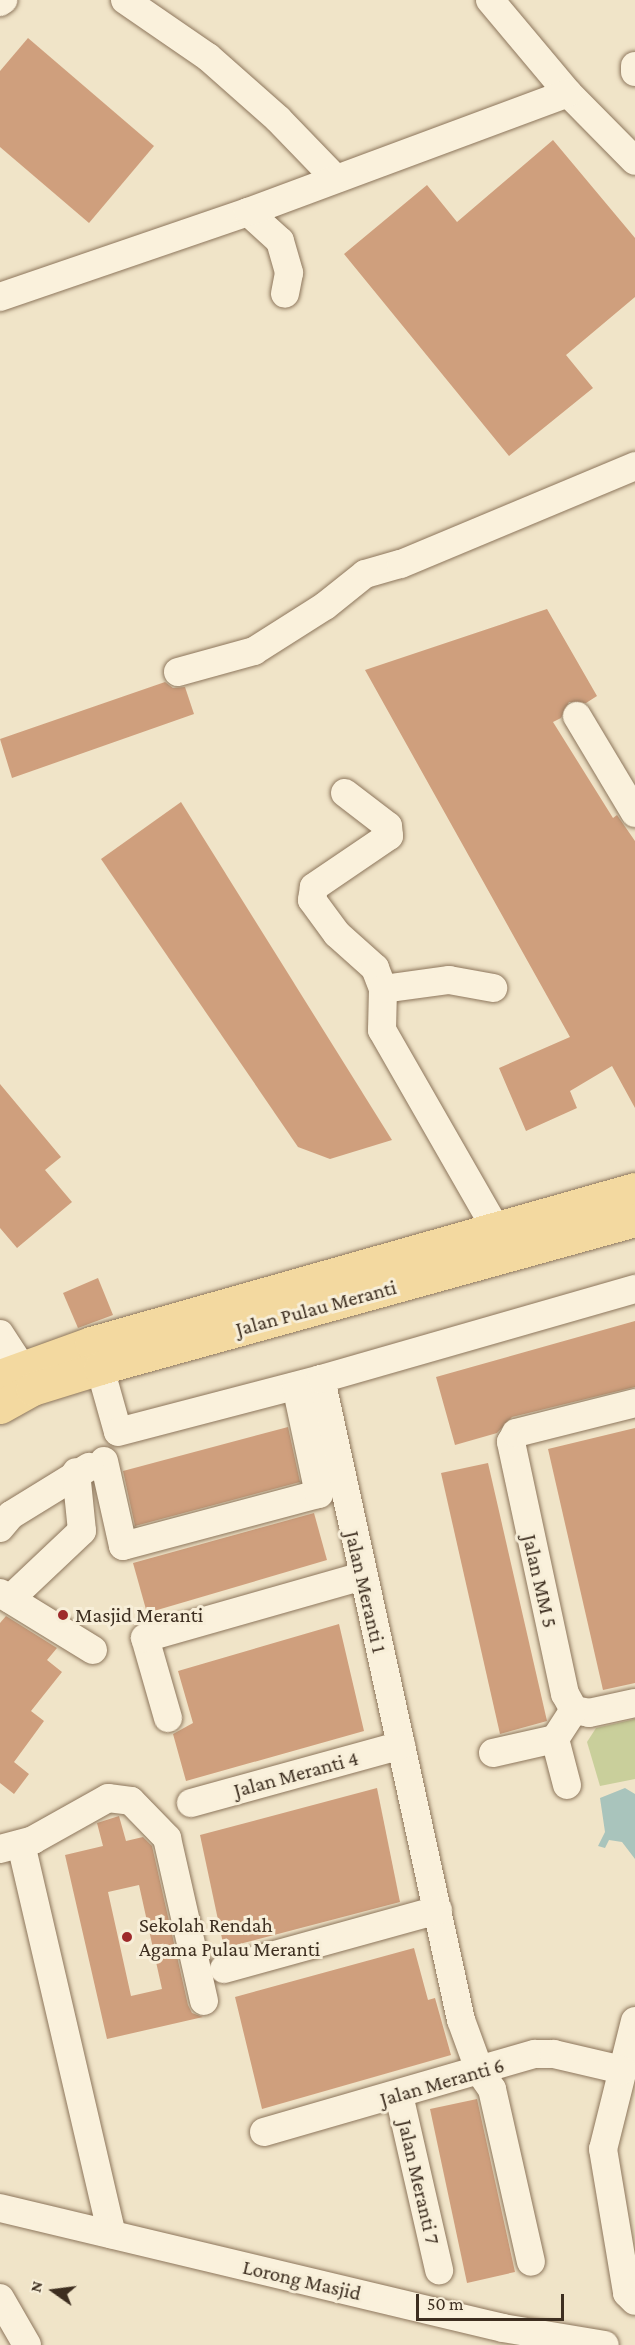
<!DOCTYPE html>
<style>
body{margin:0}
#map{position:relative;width:635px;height:2345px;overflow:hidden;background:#f0e4c8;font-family:"Crimson Pro",serif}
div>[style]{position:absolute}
.green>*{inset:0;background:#c9cf9b}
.water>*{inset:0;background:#a9c4bc}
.building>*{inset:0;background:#cf9f7d}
.roads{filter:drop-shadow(0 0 2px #8d765c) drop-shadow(0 0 2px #8d765c)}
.minor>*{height:28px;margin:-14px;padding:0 14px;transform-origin:14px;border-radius:14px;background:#faf1dc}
.major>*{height:33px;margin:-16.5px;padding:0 16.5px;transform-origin:16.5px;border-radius:16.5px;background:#f3d9a0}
.dots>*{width:16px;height:16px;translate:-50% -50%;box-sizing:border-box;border:3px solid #f7eed8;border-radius:50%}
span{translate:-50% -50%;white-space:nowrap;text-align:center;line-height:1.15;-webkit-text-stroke:6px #f7eed8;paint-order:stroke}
.street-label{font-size:21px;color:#3d2e20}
.poi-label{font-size:21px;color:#3d2e20}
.left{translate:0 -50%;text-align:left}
.north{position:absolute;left:24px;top:2261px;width:60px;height:60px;-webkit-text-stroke:4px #f7eed8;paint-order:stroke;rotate:284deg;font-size:16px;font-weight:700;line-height:24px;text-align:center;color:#3d2e20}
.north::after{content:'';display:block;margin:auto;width:21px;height:27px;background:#3d2e20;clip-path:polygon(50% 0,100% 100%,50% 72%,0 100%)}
.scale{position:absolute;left:416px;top:2294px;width:148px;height:27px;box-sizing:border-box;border:3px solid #3d2e20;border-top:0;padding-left:8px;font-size:18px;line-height:21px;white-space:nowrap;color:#3d2e20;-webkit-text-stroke:4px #f7eed8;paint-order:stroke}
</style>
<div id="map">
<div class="green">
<div style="clip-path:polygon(635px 1719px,635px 1779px,600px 1786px,587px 1742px,596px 1728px)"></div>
</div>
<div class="water">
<div style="clip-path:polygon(625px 1788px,635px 1794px,635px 1859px,622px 1842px,609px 1840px,605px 1848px,598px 1846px,605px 1832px,600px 1798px)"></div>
</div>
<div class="building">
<div style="clip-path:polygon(28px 38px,154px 146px,89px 223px,0 147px,0 71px)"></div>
<div style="clip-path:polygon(553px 140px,635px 238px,635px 297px,566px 355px,593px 388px,509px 456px,344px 254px,427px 185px,457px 222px)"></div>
<div style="clip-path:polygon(547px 609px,597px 696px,586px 703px,569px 702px,561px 718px,553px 722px,613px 818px,617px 815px,635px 841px,635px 1108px,612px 1066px,570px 1091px,577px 1108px,526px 1131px,499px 1068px,570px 1037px,365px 670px)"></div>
<div style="clip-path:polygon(165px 682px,173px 688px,185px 687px,194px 714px,12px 778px,0 739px)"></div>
<div style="clip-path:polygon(181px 802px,392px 1140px,330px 1159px,298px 1147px,101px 859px)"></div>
<div style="clip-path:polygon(0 1084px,61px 1157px,45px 1170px,72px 1202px,17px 1248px,0 1228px)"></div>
<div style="clip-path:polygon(98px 1278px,113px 1315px,78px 1328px,63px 1293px)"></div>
<div style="clip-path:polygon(635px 1321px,635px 1387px,512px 1417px,497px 1433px,455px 1445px,436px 1377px)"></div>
<div style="clip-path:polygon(288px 1427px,300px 1482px,135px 1526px,123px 1471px)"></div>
<div style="clip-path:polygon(635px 1428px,635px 1683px,603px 1690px,548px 1449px)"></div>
<div style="clip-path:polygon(488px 1463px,547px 1721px,500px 1734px,441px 1473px)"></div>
<div style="clip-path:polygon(314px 1513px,327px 1560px,147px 1613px,133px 1563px)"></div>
<div style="clip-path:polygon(6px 1616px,57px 1648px,47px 1660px,62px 1672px,31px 1711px,44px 1721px,14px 1762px,29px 1774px,14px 1794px,0 1783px,0 1623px)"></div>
<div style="clip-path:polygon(339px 1624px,364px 1731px,186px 1781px,173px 1734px,193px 1723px,178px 1671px)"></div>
<div style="clip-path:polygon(377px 1788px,400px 1902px,224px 1948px,200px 1835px)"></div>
<div style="clip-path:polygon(evenodd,119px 1816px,126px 1841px,143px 1837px,152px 1846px,188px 2005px,192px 2013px,203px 2017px,107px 2039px,65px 1855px,103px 1846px,97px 1823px,119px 1816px,139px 1885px,162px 1989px,131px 1996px,108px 1892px,139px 1885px)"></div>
<div style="clip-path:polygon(414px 1948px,428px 2000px,435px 1998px,451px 2055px,262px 2109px,235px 1997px)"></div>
<div style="clip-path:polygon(477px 2099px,515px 2272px,467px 2283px,430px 2109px)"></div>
</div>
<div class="roads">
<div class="minor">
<div style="left:125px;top:0;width:101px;rotate:34.5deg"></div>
<div style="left:208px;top:57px;width:94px;rotate:41.5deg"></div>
<div style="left:278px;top:119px;width:81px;rotate:46deg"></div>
<div style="left:490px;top:0;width:121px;rotate:50deg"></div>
<div style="left:568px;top:93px;width:95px;rotate:45.4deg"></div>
<div style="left:0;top:2px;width:4px;rotate:-34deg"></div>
<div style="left:635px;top:66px;width:6px;rotate:90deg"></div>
<div style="left:248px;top:212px;width:43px;rotate:42.2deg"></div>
<div style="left:280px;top:241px;width:33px;rotate:74deg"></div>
<div style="left:289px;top:273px;width:21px;rotate:101deg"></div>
<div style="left:0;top:297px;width:262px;rotate:-18.9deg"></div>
<div style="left:248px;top:212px;width:341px;rotate:-20.4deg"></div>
<div style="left:178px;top:672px;width:79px;rotate:-15.4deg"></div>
<div style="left:254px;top:651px;width:84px;rotate:-32.4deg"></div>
<div style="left:325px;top:606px;width:51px;rotate:-38.7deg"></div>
<div style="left:365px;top:574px;width:37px;rotate:-16deg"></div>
<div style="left:401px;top:564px;width:254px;rotate:-22.7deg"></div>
<div style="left:577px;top:716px;width:113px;rotate:59.1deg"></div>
<div style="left:345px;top:793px;width:54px;rotate:37.5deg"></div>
<div style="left:388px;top:826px;width:10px;rotate:84deg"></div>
<div style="left:389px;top:836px;width:91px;rotate:145.8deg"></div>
<div style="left:314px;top:887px;width:13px;rotate:99deg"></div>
<div style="left:312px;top:900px;width:42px;rotate:53.7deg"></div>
<div style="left:337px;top:934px;width:51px;rotate:41.8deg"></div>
<div style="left:375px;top:968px;width:22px;rotate:69deg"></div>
<div style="left:383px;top:989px;width:41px;rotate:91.4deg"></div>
<div style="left:382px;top:1030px;width:227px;rotate:60.2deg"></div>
<div style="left:383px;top:989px;width:67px;rotate:-7.8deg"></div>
<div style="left:449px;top:980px;width:45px;rotate:10.3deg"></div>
<div style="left:0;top:1334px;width:38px;rotate:57deg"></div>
<div style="left:100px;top:1368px;width:66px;rotate:74.3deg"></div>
<div style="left:118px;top:1432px;width:210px;rotate:-14.6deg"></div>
<div style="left:321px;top:1379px;width:656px;rotate:77.68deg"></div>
<div style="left:461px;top:2020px;width:55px;rotate:69.9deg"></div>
<div style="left:480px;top:2072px;width:21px;rotate:55deg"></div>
<div style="left:492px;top:2089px;width:177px;rotate:77.3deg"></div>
<div style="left:321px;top:1379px;width:327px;rotate:-16deg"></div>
<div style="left:104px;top:1461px;width:87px;rotate:77.4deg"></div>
<div style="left:123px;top:1546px;width:203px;rotate:-14.9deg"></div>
<div style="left:319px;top:1494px;width:110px;rotate:-102deg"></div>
<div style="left:0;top:1528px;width:17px;rotate:-50deg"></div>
<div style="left:11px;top:1515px;width:92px;rotate:-31.6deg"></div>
<div style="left:0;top:1593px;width:109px;rotate:31.5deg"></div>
<div style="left:10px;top:1599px;width:99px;rotate:-43.4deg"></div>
<div style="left:82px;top:1531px;width:59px;rotate:-95.8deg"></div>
<div style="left:574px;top:1710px;width:18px;rotate:-119deg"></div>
<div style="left:565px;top:1694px;width:258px;rotate:-102.1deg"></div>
<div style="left:511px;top:1442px;width:10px;rotate:-61deg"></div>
<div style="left:516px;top:1433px;width:123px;rotate:-14.1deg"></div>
<div style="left:574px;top:1710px;width:15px;rotate:11deg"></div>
<div style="left:589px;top:1713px;width:47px;rotate:-12.3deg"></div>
<div style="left:168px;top:1718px;width:83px;rotate:-106deg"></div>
<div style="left:145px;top:1638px;width:227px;rotate:-15.9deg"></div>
<div style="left:493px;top:1753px;width:64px;rotate:-12.7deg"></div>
<div style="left:567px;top:1785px;width:48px;rotate:-104.6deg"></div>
<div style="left:555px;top:1739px;width:35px;rotate:-57deg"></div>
<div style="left:191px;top:1803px;width:218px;rotate:-15.4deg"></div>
<div style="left:21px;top:1844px;width:401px;rotate:76.9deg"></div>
<div style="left:0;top:1849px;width:34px;rotate:-15deg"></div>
<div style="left:33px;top:1840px;width:86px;rotate:-29.2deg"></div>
<div style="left:108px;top:1798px;width:23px;rotate:7deg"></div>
<div style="left:131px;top:1801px;width:52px;rotate:45.8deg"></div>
<div style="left:167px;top:1838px;width:167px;rotate:77.2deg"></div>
<div style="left:224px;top:1969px;width:222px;rotate:-15.4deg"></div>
<div style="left:635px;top:2021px;width:132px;rotate:104deg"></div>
<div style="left:603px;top:2149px;width:146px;rotate:80.5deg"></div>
<div style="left:627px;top:2293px;width:11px;rotate:45deg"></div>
<div style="left:399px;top:2095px;width:180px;rotate:77.1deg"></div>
<div style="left:264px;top:2132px;width:282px;rotate:-16.1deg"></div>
<div style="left:535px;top:2054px;width:19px"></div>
<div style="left:554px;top:2054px;width:70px;rotate:13.2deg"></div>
<div style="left:0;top:2208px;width:517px;rotate:13.42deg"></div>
<div style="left:503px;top:2328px;width:103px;rotate:9.5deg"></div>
<div style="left:0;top:2298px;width:54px;rotate:60.1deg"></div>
</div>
<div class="major">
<div style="left:0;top:1376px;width:97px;rotate:-19.9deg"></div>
<div style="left:91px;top:1343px;width:565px;rotate:-15.81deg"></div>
<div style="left:0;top:1407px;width:37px;rotate:-29deg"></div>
<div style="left:32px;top:1389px;width:71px;rotate:-17.2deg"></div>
<div style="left:100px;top:1368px;width:555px;rotate:-15.46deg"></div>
</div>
</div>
<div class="dots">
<div style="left:63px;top:1615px;background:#9e2a2b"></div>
<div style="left:127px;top:1937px;background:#9e2a2b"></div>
</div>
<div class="street-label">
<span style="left:316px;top:1308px;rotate:-15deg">Jalan Pulau Meranti</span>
<span style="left:540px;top:1581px;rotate:77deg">Jalan MM 5</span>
<span style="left:366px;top:1592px;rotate:77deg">Jalan Meranti 1</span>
<span style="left:296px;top:1774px;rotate:-15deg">Jalan Meranti 4</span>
<span style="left:442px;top:2082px;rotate:-16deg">Jalan Meranti 6</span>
<span style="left:419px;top:2182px;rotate:77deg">Jalan Meranti 7</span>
<span style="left:302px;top:2280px;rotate:13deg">Lorong Masjid</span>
</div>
<div class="poi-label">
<span class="left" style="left:75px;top:1615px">Masjid Meranti</span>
<span class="left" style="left:139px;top:1937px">Sekolah Rendah<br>Agama Pulau Meranti</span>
</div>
<div class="north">N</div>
<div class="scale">50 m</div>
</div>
